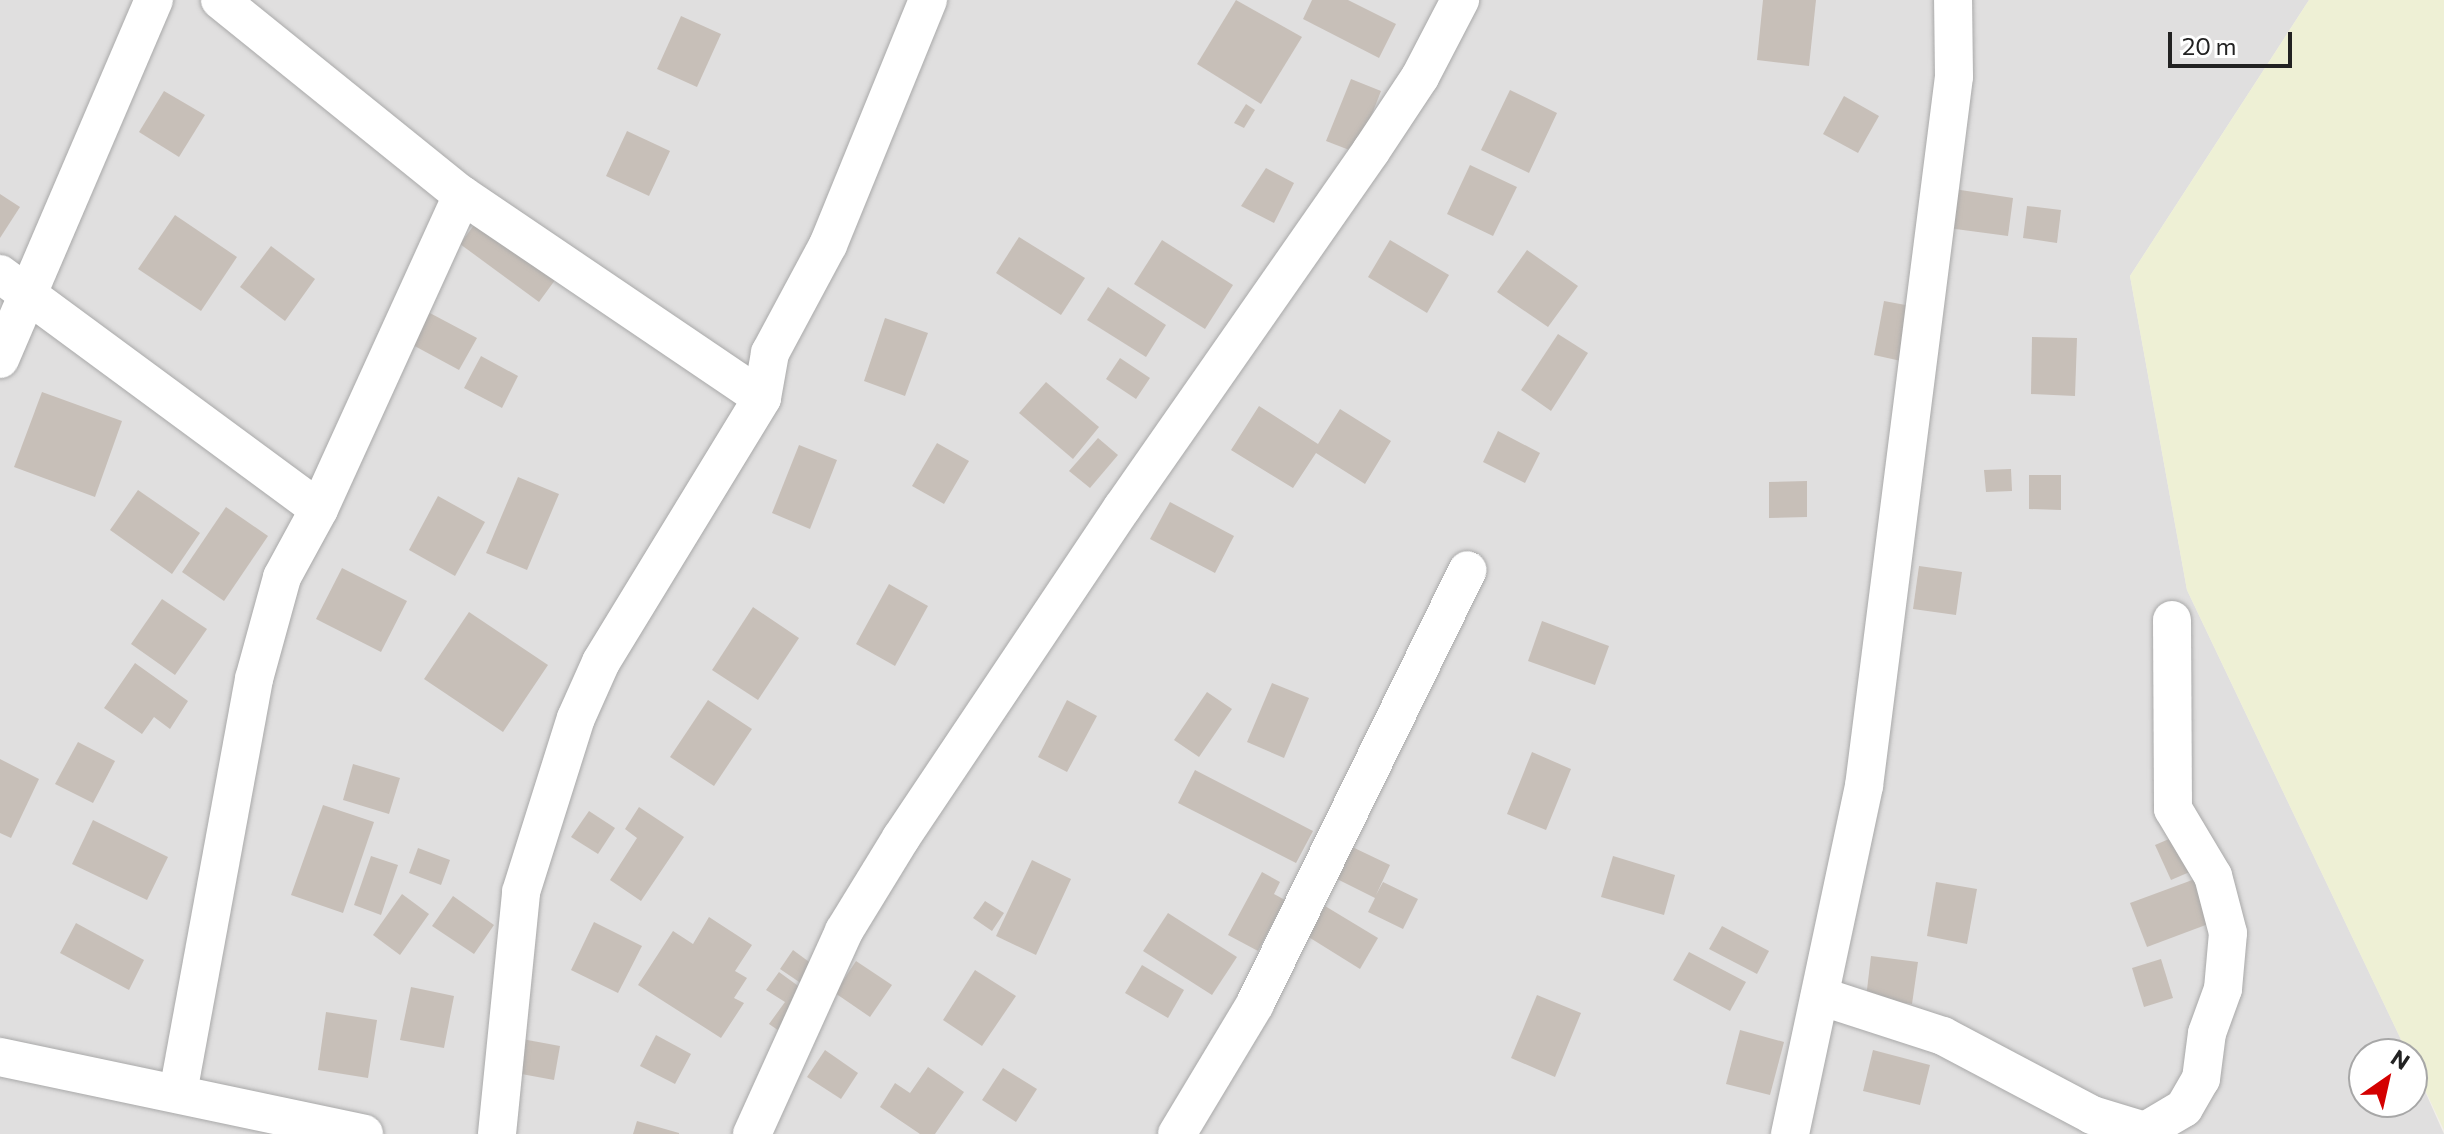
<!DOCTYPE html>
<style>
body{margin:0}
#map{position:relative;width:2444px;height:1134px;overflow:hidden;background:#f2efe9;font-family:Commissioner,sans-serif}
div>[style]{position:absolute}
.residential>*{inset:0;background:#e0dfdf}
.farmland>*{inset:0;background:#eef0d5}
.building>*{inset:0;background:#c7bfb8}
.roads{filter:drop-shadow(0 0 2px #a9a9a9) drop-shadow(0 0 2px #a9a9a9)}
.minor>*{height:38px;margin:-19px;padding:0 19px;transform-origin:19px;border-radius:19px;background:#fff}
span{translate:-50% -50%;white-space:nowrap;text-align:center;line-height:1.15;-webkit-text-stroke:6px #fff;paint-order:stroke}
.north{position:absolute;left:2348px;top:1038px;width:80px;height:80px;box-sizing:border-box;background:#fff;border:2px solid #a7a7a7;border-radius:50%;rotate:34deg;font-size:22px;font-weight:700;line-height:32px;text-align:center;color:#222}
.north::after{content:'';display:block;margin:auto;width:28px;height:36px;background:#d40000;clip-path:polygon(50% 0,100% 100%,50% 72%,0 100%)}
.scale{position:absolute;left:2168px;top:32px;width:124px;height:36px;box-sizing:border-box;border:4px solid #222;border-top:0;padding-left:10px;font-size:24px;line-height:28px;white-space:nowrap;color:#222;-webkit-text-stroke:6px #fff;paint-order:stroke}
</style>
<div id="map">
<div class="residential">
<div style="clip-path:polygon(0 0,2309px 0,2130px 276px,2187px 590px,2408px 1054px,2364px 1054px,2364px 1102px,2412px 1102px,2412px 1062px,2444px 1134px,0 1134px)"></div>
</div>
<div class="farmland">
<div style="clip-path:polygon(2309px 0,2444px 0,2444px 1130px,2187px 590px,2130px 276px)"></div>
</div>
<div class="building">
<div style="clip-path:polygon(1236px 0,1302px 37px,1261px 104px,1197px 64px)"></div>
<div style="clip-path:polygon(1312px 0,1348px 0,1396px 24px,1379px 58px,1303px 19px)"></div>
<div style="clip-path:polygon(1763px 0,1816px 0,1809px 66px,1757px 60px)"></div>
<div style="clip-path:polygon(681px 16px,721px 34px,697px 87px,657px 69px)"></div>
<div style="clip-path:polygon(1351px 79px,1381px 91px,1357px 153px,1326px 141px)"></div>
<div style="clip-path:polygon(1510px 90px,1557px 113px,1529px 173px,1481px 150px)"></div>
<div style="clip-path:polygon(164px 91px,205px 115px,179px 157px,139px 132px)"></div>
<div style="clip-path:polygon(1844px 96px,1879px 116px,1858px 153px,1823px 134px)"></div>
<div style="clip-path:polygon(1246px 104px,1255px 110px,1244px 128px,1234px 123px)"></div>
<div style="clip-path:polygon(627px 131px,670px 151px,649px 196px,606px 176px)"></div>
<div style="clip-path:polygon(1470px 165px,1517px 187px,1493px 236px,1447px 214px)"></div>
<div style="clip-path:polygon(1266px 168px,1294px 183px,1274px 223px,1241px 206px)"></div>
<div style="clip-path:polygon(1954px 189px,2013px 198px,2008px 236px,1948px 228px)"></div>
<div style="clip-path:polygon(0 194px,20px 207px,0 238px)"></div>
<div style="clip-path:polygon(2027px 206px,2061px 210px,2057px 243px,2023px 238px)"></div>
<div style="clip-path:polygon(175px 215px,237px 257px,201px 311px,138px 269px)"></div>
<div style="clip-path:polygon(480px 217px,558px 276px,539px 302px,460px 244px)"></div>
<div style="clip-path:polygon(1019px 237px,1085px 278px,1061px 315px,996px 273px)"></div>
<div style="clip-path:polygon(1162px 240px,1233px 285px,1205px 329px,1134px 284px)"></div>
<div style="clip-path:polygon(1390px 240px,1449px 275px,1427px 313px,1368px 277px)"></div>
<div style="clip-path:polygon(271px 246px,315px 279px,285px 321px,240px 287px)"></div>
<div style="clip-path:polygon(1527px 250px,1578px 286px,1548px 327px,1497px 292px)"></div>
<div style="clip-path:polygon(1108px 287px,1166px 325px,1146px 357px,1087px 320px)"></div>
<div style="clip-path:polygon(1884px 301px,1911px 306px,1901px 361px,1874px 355px)"></div>
<div style="clip-path:polygon(428px 312px,477px 338px,459px 370px,411px 344px)"></div>
<div style="clip-path:polygon(885px 318px,928px 333px,905px 396px,864px 381px)"></div>
<div style="clip-path:polygon(1558px 334px,1588px 353px,1551px 411px,1521px 390px)"></div>
<div style="clip-path:polygon(2032px 337px,2077px 338px,2075px 396px,2031px 394px)"></div>
<div style="clip-path:polygon(481px 356px,518px 376px,502px 408px,464px 388px)"></div>
<div style="clip-path:polygon(1120px 358px,1150px 378px,1136px 399px,1106px 379px)"></div>
<div style="clip-path:polygon(1046px 382px,1099px 427px,1073px 459px,1019px 413px)"></div>
<div style="clip-path:polygon(42px 392px,122px 421px,95px 497px,14px 467px)"></div>
<div style="clip-path:polygon(1259px 406px,1318px 444px,1340px 409px,1391px 441px,1365px 484px,1316px 453px,1293px 488px,1231px 450px)"></div>
<div style="clip-path:polygon(1498px 431px,1540px 453px,1525px 483px,1483px 462px)"></div>
<div style="clip-path:polygon(1098px 438px,1118px 455px,1090px 488px,1069px 471px)"></div>
<div style="clip-path:polygon(937px 443px,969px 461px,944px 504px,912px 486px)"></div>
<div style="clip-path:polygon(799px 445px,837px 460px,810px 529px,772px 513px)"></div>
<div style="clip-path:polygon(2011px 469px,2012px 491px,1986px 492px,1984px 470px)"></div>
<div style="clip-path:polygon(2029px 475px,2061px 475px,2061px 510px,2029px 509px)"></div>
<div style="clip-path:polygon(518px 477px,559px 494px,527px 570px,486px 553px)"></div>
<div style="clip-path:polygon(1807px 481px,1807px 517px,1769px 518px,1769px 482px)"></div>
<div style="clip-path:polygon(138px 490px,200px 533px,172px 574px,110px 530px)"></div>
<div style="clip-path:polygon(438px 496px,485px 522px,455px 576px,409px 550px)"></div>
<div style="clip-path:polygon(1170px 502px,1234px 536px,1215px 573px,1150px 539px)"></div>
<div style="clip-path:polygon(226px 507px,268px 536px,224px 601px,182px 572px)"></div>
<div style="clip-path:polygon(1919px 566px,1962px 572px,1956px 615px,1913px 609px)"></div>
<div style="clip-path:polygon(342px 568px,407px 601px,381px 652px,316px 619px)"></div>
<div style="clip-path:polygon(889px 584px,928px 606px,895px 666px,856px 644px)"></div>
<div style="clip-path:polygon(162px 599px,207px 629px,175px 675px,131px 644px)"></div>
<div style="clip-path:polygon(753px 607px,799px 638px,758px 700px,712px 670px)"></div>
<div style="clip-path:polygon(469px 612px,548px 665px,503px 732px,424px 679px)"></div>
<div style="clip-path:polygon(1542px 621px,1609px 646px,1595px 685px,1528px 661px)"></div>
<div style="clip-path:polygon(135px 663px,188px 701px,170px 729px,154px 717px,142px 734px,104px 708px)"></div>
<div style="clip-path:polygon(1272px 683px,1309px 698px,1284px 758px,1247px 742px)"></div>
<div style="clip-path:polygon(1207px 692px,1232px 709px,1199px 757px,1174px 740px)"></div>
<div style="clip-path:polygon(708px 700px,752px 729px,714px 786px,670px 757px)"></div>
<div style="clip-path:polygon(1067px 700px,1097px 716px,1067px 772px,1038px 757px)"></div>
<div style="clip-path:polygon(78px 742px,115px 761px,93px 803px,55px 784px)"></div>
<div style="clip-path:polygon(1532px 752px,1571px 769px,1546px 830px,1507px 814px)"></div>
<div style="clip-path:polygon(0 759px,39px 779px,11px 838px,0 833px)"></div>
<div style="clip-path:polygon(353px 764px,400px 778px,389px 814px,343px 800px)"></div>
<div style="clip-path:polygon(1195px 770px,1313px 831px,1296px 863px,1178px 803px)"></div>
<div style="clip-path:polygon(323px 805px,374px 822px,343px 913px,291px 895px)"></div>
<div style="clip-path:polygon(639px 807px,684px 837px,641px 901px,610px 880px,637px 838px,625px 829px)"></div>
<div style="clip-path:polygon(589px 811px,615px 828px,598px 854px,571px 837px)"></div>
<div style="clip-path:polygon(93px 820px,168px 857px,147px 900px,72px 864px)"></div>
<div style="clip-path:polygon(2183px 833px,2199px 868px,2171px 880px,2155px 845px)"></div>
<div style="clip-path:polygon(1346px 844px,1390px 865px,1376px 895px,1383px 882px,1418px 899px,1403px 929px,1368px 912px,1375px 898px,1331px 876px)"></div>
<div style="clip-path:polygon(418px 848px,450px 860px,441px 885px,409px 873px)"></div>
<div style="clip-path:polygon(371px 856px,398px 865px,381px 915px,354px 905px)"></div>
<div style="clip-path:polygon(1613px 856px,1675px 875px,1664px 915px,1601px 897px)"></div>
<div style="clip-path:polygon(1032px 860px,1071px 879px,1036px 955px,996px 936px)"></div>
<div style="clip-path:polygon(1262px 872px,1280px 882px,1274px 894px,1285px 900px,1258px 951px,1228px 935px)"></div>
<div style="clip-path:polygon(2195px 879px,2211px 923px,2147px 947px,2130px 903px)"></div>
<div style="clip-path:polygon(1936px 882px,1977px 889px,1967px 944px,1927px 936px)"></div>
<div style="clip-path:polygon(402px 894px,429px 914px,400px 955px,373px 935px)"></div>
<div style="clip-path:polygon(453px 896px,494px 925px,474px 954px,432px 926px)"></div>
<div style="clip-path:polygon(985px 901px,1004px 913px,992px 931px,973px 918px)"></div>
<div style="clip-path:polygon(1325px 906px,1378px 938px,1360px 969px,1307px 936px)"></div>
<div style="clip-path:polygon(1168px 913px,1237px 957px,1212px 995px,1143px 951px)"></div>
<div style="clip-path:polygon(709px 917px,752px 945px,735px 971px,747px 978px,734px 998px,744px 1003px,721px 1038px,638px 985px,673px 931px,693px 944px)"></div>
<div style="clip-path:polygon(594px 922px,642px 946px,618px 993px,571px 970px)"></div>
<div style="clip-path:polygon(76px 923px,144px 960px,129px 990px,60px 953px)"></div>
<div style="clip-path:polygon(1722px 926px,1769px 951px,1757px 974px,1709px 949px)"></div>
<div style="clip-path:polygon(793px 950px,820px 970px,808px 988px,780px 969px)"></div>
<div style="clip-path:polygon(1689px 952px,1746px 982px,1730px 1011px,1673px 980px)"></div>
<div style="clip-path:polygon(1871px 956px,1918px 962px,1912px 1004px,1866px 998px)"></div>
<div style="clip-path:polygon(2161px 959px,2173px 998px,2144px 1007px,2132px 968px)"></div>
<div style="clip-path:polygon(856px 961px,892px 985px,870px 1017px,835px 993px)"></div>
<div style="clip-path:polygon(1142px 965px,1184px 990px,1168px 1018px,1125px 993px)"></div>
<div style="clip-path:polygon(975px 970px,1016px 996px,982px 1046px,943px 1020px)"></div>
<div style="clip-path:polygon(779px 972px,812px 996px,785px 1035px,769px 1024px,785px 1002px,766px 990px)"></div>
<div style="clip-path:polygon(411px 987px,454px 996px,444px 1048px,400px 1040px)"></div>
<div style="clip-path:polygon(1537px 995px,1581px 1013px,1555px 1077px,1511px 1058px)"></div>
<div style="clip-path:polygon(326px 1012px,377px 1020px,368px 1078px,318px 1070px)"></div>
<div style="clip-path:polygon(1740px 1030px,1784px 1042px,1770px 1095px,1726px 1084px)"></div>
<div style="clip-path:polygon(656px 1035px,691px 1054px,675px 1084px,640px 1066px)"></div>
<div style="clip-path:polygon(522px 1039px,560px 1046px,554px 1080px,516px 1073px)"></div>
<div style="clip-path:polygon(825px 1050px,858px 1073px,841px 1099px,807px 1077px)"></div>
<div style="clip-path:polygon(1873px 1050px,1930px 1065px,1920px 1105px,1863px 1091px)"></div>
<div style="clip-path:polygon(928px 1067px,964px 1092px,935px 1134px,920px 1134px,880px 1107px,895px 1083px,910px 1093px)"></div>
<div style="clip-path:polygon(1003px 1068px,1037px 1089px,1016px 1122px,982px 1100px)"></div>
<div style="clip-path:polygon(637px 1121px,679px 1133px,679px 1134px,633px 1134px)"></div>
</div>
<div class="roads">
<div class="minor">
<div style="left:220px;top:0;width:311px;rotate:38.9deg"></div>
<div style="left:462px;top:195px;width:362px;rotate:34.1deg"></div>
<div style="left:0;top:274px;width:396px;rotate:36.4deg"></div>
<div style="left:0;top:359px;width:391px;rotate:-66.8deg"></div>
<div style="left:1820px;top:996px;width:129px;rotate:18deg"></div>
<div style="left:1943px;top:1036px;width:169px;rotate:27.9deg"></div>
<div style="left:2092px;top:1115px;width:55px;rotate:16.8deg"></div>
<div style="left:2145px;top:1131px;width:45px;rotate:-30.5deg"></div>
<div style="left:2184px;top:1108px;width:34px;rotate:-60deg"></div>
<div style="left:2201px;top:1079px;width:46px;rotate:-82.6deg"></div>
<div style="left:2207px;top:1033px;width:47px;rotate:-70deg"></div>
<div style="left:2223px;top:989px;width:56px;rotate:-84.9deg"></div>
<div style="left:2228px;top:933px;width:59px;rotate:-104.7deg"></div>
<div style="left:2213px;top:876px;width:78px;rotate:-120.8deg"></div>
<div style="left:2173px;top:809px;width:189px;rotate:-90.3deg"></div>
<div style="left:0;top:1057px;width:372px;rotate:11.9deg"></div>
<div style="left:178px;top:1093px;width:421px;rotate:-79.6deg"></div>
<div style="left:254px;top:679px;width:106px;rotate:-74.6deg"></div>
<div style="left:282px;top:577px;width:77px;rotate:-61.4deg"></div>
<div style="left:319px;top:509px;width:345px;rotate:-65.5deg"></div>
<div style="left:497px;top:1134px;width:243px;rotate:-84.3deg"></div>
<div style="left:521px;top:892px;width:182px;rotate:-72.5deg"></div>
<div style="left:576px;top:718px;width:61px;rotate:-65.9deg"></div>
<div style="left:601px;top:662px;width:309px;rotate:-58.6deg"></div>
<div style="left:762px;top:398px;width:46px;rotate:-79.9deg"></div>
<div style="left:770px;top:353px;width:123px;rotate:-61.8deg"></div>
<div style="left:828px;top:245px;width:265px;rotate:-67.8deg"></div>
<div style="left:752px;top:1134px;width:223px;rotate:-65.6deg"></div>
<div style="left:844px;top:931px;width:109px;rotate:-58.5deg"></div>
<div style="left:901px;top:838px;width:397px;rotate:-56.2deg"></div>
<div style="left:1122px;top:508px;width:435px;rotate:-55.1deg"></div>
<div style="left:1371px;top:151px;width:89px;rotate:-56.5deg"></div>
<div style="left:1420px;top:77px;width:87px;rotate:-62.5deg"></div>
<div style="left:1177px;top:1134px;width:152px;rotate:-59deg"></div>
<div style="left:1255px;top:1004px;width:483px;rotate:-63.9deg"></div>
<div style="left:1790px;top:1134px;width:356px;rotate:-78deg"></div>
<div style="left:1864px;top:786px;width:715px;rotate:-82.77deg"></div>
<div style="left:1954px;top:77px;width:77px;rotate:-90.7deg"></div>
</div>
</div>
<div class="north">N</div>
<div class="scale">20 m</div>
</div>
